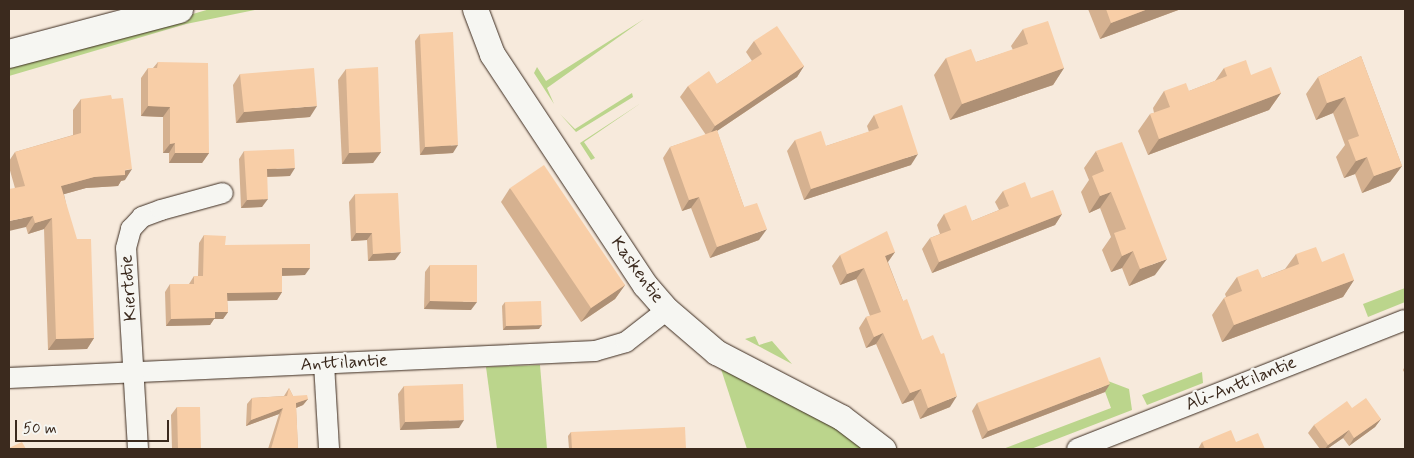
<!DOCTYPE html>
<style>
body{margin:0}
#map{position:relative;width:1414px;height:458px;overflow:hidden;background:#f7eadc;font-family:Mynerve,sans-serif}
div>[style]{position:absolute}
.green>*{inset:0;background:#bbd58c}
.roads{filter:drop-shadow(0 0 1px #3b2a1e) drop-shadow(0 0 1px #3b2a1e)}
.minor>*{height:20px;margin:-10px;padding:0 10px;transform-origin:10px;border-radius:10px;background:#f6f6f2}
.tertiary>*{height:25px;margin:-12.5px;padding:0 12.5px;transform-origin:12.5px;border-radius:12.5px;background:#f6f6f2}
.secondary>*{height:28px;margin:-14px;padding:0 14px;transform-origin:14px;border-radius:14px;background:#f6f6f2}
.wall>*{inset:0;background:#d5b190}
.shaded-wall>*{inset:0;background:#ae9075}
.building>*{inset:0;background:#f8cea7}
span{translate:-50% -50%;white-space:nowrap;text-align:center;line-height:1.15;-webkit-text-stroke:4.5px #f6f6f2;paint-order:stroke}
.street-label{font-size:18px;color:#3b2a1e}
.frame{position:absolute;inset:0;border:10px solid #3b2a1e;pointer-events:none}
.scale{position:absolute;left:15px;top:420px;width:154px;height:22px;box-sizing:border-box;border:2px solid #3b2a1e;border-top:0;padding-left:6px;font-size:15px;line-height:18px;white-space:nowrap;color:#3b2a1e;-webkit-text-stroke:4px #f6f6f2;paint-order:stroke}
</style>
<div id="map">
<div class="green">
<div style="clip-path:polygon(210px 9px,260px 9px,186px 24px,9px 76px,10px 67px)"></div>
<div style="clip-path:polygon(644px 19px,547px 88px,554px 104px,534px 73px,537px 67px,546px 81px)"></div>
<div style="clip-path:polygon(632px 93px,633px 97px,576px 132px,560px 114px,575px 129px)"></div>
<div style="clip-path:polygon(641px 103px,584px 142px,595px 158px,591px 160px,580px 143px)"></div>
<div style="clip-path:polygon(1405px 288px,1405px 302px,1368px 317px,1363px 304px)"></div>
<div style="clip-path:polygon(755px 336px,759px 345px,772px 341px,792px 364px,745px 339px)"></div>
<div style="clip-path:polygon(540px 365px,547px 449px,497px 449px,486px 367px)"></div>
<div style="clip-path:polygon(721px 369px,857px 438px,867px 449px,747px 449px)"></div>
<div style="clip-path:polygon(1202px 372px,1203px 383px,1147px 405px,1142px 395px)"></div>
<div style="clip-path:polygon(1100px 378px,1129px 389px,1132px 410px,1031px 449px,1003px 449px,1111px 408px)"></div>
</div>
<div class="roads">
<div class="minor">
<div style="left:324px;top:364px;width:85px;rotate:86.6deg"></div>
<div style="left:9px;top:378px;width:587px;rotate:-2.64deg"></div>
<div style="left:595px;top:351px;width:32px;rotate:-16deg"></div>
<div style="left:626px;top:342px;width:52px;rotate:-38deg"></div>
<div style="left:138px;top:449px;width:201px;rotate:-93.4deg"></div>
<div style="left:126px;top:248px;width:20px;rotate:-75deg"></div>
<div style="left:131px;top:229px;width:16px;rotate:-47deg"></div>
<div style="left:142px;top:217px;width:20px;rotate:-20deg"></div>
<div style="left:161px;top:210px;width:64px;rotate:-15.3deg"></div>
<div style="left:1077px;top:449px;width:352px;rotate:-21.5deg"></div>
</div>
<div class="tertiary">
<div style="left:475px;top:9px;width:48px;rotate:69.3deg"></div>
<div style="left:492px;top:54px;width:277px;rotate:56.5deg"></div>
<div style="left:645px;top:285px;width:33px;rotate:49deg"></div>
<div style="left:667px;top:310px;width:65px;rotate:40.6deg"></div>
<div style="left:716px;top:352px;width:141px;rotate:27.5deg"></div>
<div style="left:841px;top:417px;width:53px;rotate:37.3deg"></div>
</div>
<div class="secondary">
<div style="left:9px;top:54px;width:176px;rotate:-14.8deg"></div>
</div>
</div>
<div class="wall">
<div style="clip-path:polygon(1088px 9px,1181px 9px,1100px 39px)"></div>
<div style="clip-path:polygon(1023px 29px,1064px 68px,1053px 85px,950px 120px,934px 75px,946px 58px,976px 62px,1013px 50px,1011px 46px)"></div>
<div style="clip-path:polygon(420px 34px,453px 153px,420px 155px,415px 41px)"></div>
<div style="clip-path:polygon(754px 41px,804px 66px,797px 77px,717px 131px,744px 207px,759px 240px,710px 258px,691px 208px,682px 211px,663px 158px,670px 147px,706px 135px,680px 97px,688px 86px,717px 84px,752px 61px,746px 52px)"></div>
<div style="clip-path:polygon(1361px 56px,1402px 166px,1390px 182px,1362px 193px,1355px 174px,1344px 178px,1336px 157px,1345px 145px,1333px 113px,1316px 120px,1306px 94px,1318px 77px)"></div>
<div style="clip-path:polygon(158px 62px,209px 153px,202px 163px,169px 163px,169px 153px,163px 153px,163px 117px,141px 116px,141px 78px,148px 68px,153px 68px)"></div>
<div style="clip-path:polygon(1224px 68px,1251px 75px,1281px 93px,1269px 110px,1148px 155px,1138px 131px,1150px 114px,1154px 113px,1153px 108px,1164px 91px,1189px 91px,1215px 81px)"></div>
<div style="clip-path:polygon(346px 69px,381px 152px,373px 163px,342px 164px,338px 80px)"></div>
<div style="clip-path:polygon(240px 74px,310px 117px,236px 123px,233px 85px)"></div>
<div style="clip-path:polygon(81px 99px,125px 180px,121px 181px,118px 186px,86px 188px,64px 194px,94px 338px,87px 349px,48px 350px,44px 229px,28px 234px,9px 167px,9px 161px,15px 152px,73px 135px,73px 110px)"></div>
<div style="clip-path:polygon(874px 115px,911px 165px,804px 200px,787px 151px,795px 140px,826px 146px,869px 132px,867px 126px)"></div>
<div style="clip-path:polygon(244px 151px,290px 176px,267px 177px,262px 207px,241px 208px,239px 159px)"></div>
<div style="clip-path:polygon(1096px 151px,1155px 275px,1129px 286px,1122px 268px,1111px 272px,1102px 250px,1111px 237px,1100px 208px,1089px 213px,1081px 192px,1089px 180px,1084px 168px)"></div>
<div style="clip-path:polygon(510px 188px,625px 285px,615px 299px,581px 322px,501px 202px)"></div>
<div style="clip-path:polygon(1003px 191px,1031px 198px,1062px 214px,1055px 225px,932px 273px,922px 249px,930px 238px,940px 234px,937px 225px,944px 214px,972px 221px,999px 210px,995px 202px)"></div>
<div style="clip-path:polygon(355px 194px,395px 260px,368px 261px,367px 240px,351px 241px,349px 202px)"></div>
<div style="clip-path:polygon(204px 235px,225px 245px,305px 275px,282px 276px,282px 292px,277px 300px,227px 300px,228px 312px,223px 319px,214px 319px,210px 325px,166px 326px,165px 292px,170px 284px,189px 284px,194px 276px,198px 276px,199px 243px)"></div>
<div style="clip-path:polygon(895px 252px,888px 262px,903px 301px,922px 340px,950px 407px,920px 419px,913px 400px,902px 404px,876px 344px,866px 348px,859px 328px,866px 317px,870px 316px,856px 279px,840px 285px,832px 266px,840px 255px)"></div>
<div style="clip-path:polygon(1296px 254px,1322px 262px,1354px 280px,1343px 297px,1222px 342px,1212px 315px,1224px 298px,1226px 297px,1225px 294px,1237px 277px,1262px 278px,1285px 269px)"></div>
<div style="clip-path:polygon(430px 265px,471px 310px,424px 309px,425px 272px)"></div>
<div style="clip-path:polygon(505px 302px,539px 329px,503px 330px,502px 306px)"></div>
<div style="clip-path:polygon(1405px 366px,1405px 374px,1403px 370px)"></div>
<div style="clip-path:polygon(404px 386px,459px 428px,400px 430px,398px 394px)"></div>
<div style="clip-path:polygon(289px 388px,293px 396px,308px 399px,303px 405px,296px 408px,298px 449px,268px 449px,279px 414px,246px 426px,247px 404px,252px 398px,284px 396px)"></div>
<div style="clip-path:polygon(1105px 392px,982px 439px,972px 411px,977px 403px)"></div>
<div style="clip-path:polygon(177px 407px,201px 449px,172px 449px,171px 415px)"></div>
<div style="clip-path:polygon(1352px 408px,1381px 419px,1375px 427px,1349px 446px,1343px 438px,1327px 449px,1320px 449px,1308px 433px,1314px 425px)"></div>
<div style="clip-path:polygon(571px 432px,686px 449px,569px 449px,568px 436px)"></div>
<div style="clip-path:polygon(1202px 442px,1236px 442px,1265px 449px,1198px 449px)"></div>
</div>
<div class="shaded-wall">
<div style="clip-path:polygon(1148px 9px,1181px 9px,1100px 39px,1111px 23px)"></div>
<div style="clip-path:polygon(804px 66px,797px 77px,708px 137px,715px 126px)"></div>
<div style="clip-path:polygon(1064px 68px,1053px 85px,950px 120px,962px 104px)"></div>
<div style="clip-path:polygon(1281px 93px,1269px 110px,1148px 155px,1159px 139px)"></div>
<div style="clip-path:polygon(1345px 97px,1333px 113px,1316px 120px,1327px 103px)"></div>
<div style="clip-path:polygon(148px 106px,170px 107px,163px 117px,141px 116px)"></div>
<div style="clip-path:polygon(317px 106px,310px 117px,236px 123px,244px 112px)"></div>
<div style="clip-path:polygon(175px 143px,169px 153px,163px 153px,170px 144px)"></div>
<div style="clip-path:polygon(458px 145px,453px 153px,420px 155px,425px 147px)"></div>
<div style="clip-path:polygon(381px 152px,373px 163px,342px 164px,349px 153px)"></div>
<div style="clip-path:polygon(175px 153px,209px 153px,202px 163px,169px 163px)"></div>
<div style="clip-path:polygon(918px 154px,911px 165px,804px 200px,811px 189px)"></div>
<div style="clip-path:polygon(1367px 157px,1355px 174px,1344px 178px,1356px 161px)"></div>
<div style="clip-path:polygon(1402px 166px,1390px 182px,1362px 193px,1374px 176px)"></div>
<div style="clip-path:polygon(295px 168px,290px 176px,261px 177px,267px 169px)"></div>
<div style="clip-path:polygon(132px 169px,125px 180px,121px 181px,118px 186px,86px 188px,54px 197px,61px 186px,94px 177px)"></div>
<div style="clip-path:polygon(1111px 192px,1100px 208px,1089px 213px,1100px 196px)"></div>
<div style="clip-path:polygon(699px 197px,691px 208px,682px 211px,689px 200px)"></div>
<div style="clip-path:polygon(268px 199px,262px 207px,241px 208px,247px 200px)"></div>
<div style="clip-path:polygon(1062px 214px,1055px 225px,932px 273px,939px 262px)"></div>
<div style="clip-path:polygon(33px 216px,26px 227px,9px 231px,9px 221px)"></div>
<div style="clip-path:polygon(52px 218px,44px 229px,28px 234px,35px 223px)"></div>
<div style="clip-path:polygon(767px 229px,759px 240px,710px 258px,717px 247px)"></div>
<div style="clip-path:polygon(356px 233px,372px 233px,367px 240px,351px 241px)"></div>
<div style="clip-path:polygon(1133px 251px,1122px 268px,1111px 272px,1122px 256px)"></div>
<div style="clip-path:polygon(401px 252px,395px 260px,368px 261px,373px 254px)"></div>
<div style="clip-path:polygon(895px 252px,887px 263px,885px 256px)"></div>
<div style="clip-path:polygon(1167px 259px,1155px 275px,1129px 286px,1140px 269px)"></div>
<div style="clip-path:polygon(282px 268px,310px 268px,305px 275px,277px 276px)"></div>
<div style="clip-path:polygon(864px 268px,856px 279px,840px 285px,847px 274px)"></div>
<div style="clip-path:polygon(1354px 280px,1343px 297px,1222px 342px,1234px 325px)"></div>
<div style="clip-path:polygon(625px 285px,615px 299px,581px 322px,591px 308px)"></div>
<div style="clip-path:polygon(282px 292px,277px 300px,222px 301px,227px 293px)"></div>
<div style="clip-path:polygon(430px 301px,477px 302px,471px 310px,424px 309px)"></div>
<div style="clip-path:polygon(215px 312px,228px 312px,223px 319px,214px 319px,210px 325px,166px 326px,171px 319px)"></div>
<div style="clip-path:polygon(542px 325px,539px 329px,503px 330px,506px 326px)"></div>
<div style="clip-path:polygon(883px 333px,876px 344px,866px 348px,874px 337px)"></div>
<div style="clip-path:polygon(94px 338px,87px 349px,48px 350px,56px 339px)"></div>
<div style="clip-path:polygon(1110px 384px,1105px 392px,982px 439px,988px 431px)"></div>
<div style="clip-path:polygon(921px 389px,913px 400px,902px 404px,910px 393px)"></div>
<div style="clip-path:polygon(957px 396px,950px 407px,920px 419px,928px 408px)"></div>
<div style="clip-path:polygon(308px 399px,303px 405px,291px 410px,296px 403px)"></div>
<div style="clip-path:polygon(283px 408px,279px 414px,246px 426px,251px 420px)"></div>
<div style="clip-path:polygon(1381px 419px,1375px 427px,1349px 446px,1354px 438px)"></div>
<div style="clip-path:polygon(464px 420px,459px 428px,400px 430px,405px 422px)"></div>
<div style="clip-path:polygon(1349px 430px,1343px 438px,1327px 449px,1325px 449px,1328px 445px)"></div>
</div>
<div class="building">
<div style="clip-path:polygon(1106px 9px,1148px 9px,1111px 23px)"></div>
<div style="clip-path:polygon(1048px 21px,1064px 68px,962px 104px,946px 58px,971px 49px,976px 62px,1028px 44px,1023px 29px)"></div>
<div style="clip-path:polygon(777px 26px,804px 66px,715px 126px,688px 86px,709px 71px,717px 84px,762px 54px,754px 41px)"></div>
<div style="clip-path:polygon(453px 32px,458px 145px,425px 147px,420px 34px)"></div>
<div style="clip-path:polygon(1361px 56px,1402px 166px,1374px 176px,1367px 157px,1356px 161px,1348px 140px,1359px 136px,1345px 97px,1327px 103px,1318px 77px)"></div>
<div style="clip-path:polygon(1246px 60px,1251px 75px,1271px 67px,1281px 93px,1159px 139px,1150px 114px,1170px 107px,1164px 91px,1186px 83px,1189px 91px,1227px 76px,1224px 68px)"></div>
<div style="clip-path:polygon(158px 62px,208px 63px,209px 153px,175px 153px,175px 143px,170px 144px,170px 107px,148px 106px,148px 68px,157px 68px)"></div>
<div style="clip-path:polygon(378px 67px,381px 152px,349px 153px,346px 69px)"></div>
<div style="clip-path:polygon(314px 68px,317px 106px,244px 112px,240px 74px)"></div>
<div style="clip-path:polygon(111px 95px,112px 99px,123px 98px,132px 169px,125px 170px,125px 175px,94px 177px,61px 186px,77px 239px,91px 239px,94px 338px,56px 339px,52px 218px,35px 223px,33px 216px,9px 221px,9px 189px,25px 186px,15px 152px,81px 133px,81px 99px)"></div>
<div style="clip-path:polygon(902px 105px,918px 154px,811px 189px,795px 140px,821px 131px,826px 146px,879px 128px,874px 115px)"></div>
<div style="clip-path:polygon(717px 130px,744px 207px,757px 203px,767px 229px,717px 247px,699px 197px,689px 200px,670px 147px)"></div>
<div style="clip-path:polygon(1122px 142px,1167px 259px,1140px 269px,1133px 251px,1122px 256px,1114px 233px,1126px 229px,1111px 192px,1100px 196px,1092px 176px,1104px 171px,1096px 151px)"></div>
<div style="clip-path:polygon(294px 149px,295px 168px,267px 169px,268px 199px,247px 200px,244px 151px)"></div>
<div style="clip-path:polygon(544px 165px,625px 285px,591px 308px,510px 188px)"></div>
<div style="clip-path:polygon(1025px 182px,1031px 198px,1053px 190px,1062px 214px,939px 262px,930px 238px,951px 230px,944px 214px,966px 205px,972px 221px,1009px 206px,1003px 191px)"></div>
<div style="clip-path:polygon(398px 193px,401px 252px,373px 254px,372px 233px,356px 233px,355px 194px)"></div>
<div style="clip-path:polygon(887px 231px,895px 252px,885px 256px,903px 301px,907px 299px,922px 340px,933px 335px,941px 354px,944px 353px,957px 396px,928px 408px,921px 389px,910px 393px,883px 333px,874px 337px,866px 317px,881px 312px,864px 268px,847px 274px,840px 255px)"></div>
<div style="clip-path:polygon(204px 235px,226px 236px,225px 245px,310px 244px,310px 268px,282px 268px,282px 292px,227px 293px,228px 312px,215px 312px,215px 318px,171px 319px,170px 284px,194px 284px,194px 276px,203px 276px)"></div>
<div style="clip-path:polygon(1316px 247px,1322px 262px,1344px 253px,1354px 280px,1234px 325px,1224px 298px,1242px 291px,1237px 277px,1258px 269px,1262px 278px,1299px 264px,1296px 254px)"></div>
<div style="clip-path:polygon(430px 265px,477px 265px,477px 302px,430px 301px)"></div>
<div style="clip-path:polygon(541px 301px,542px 325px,506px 326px,505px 302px)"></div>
<div style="clip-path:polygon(1100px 357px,1110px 384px,988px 431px,977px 403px)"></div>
<div style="clip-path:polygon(463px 384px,464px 420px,405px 422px,404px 386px)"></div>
<div style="clip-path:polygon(289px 388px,293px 396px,307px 395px,308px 399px,296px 403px,298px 449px,271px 449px,283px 408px,251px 420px,252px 398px,287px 396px)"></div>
<div style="clip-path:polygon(1366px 398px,1381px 419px,1354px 438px,1349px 430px,1328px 445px,1314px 425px,1347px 401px,1352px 408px)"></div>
<div style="clip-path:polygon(177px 407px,200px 407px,201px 449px,178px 449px)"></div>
<div style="clip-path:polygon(685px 427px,686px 449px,572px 449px,571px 432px)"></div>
<div style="clip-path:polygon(1231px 430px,1236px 442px,1258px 433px,1265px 449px,1205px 449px,1202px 442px)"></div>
<div style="clip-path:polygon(22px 442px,26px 449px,9px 449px,9px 448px)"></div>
</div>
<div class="street-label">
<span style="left:637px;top:270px;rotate:54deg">Kaskentie</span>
<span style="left:129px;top:288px;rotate:-94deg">Kiertotie</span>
<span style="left:344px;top:363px;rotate:-3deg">Anttilantie</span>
<span style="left:1241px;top:384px;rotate:-22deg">Ali-Anttilantie</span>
</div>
<div class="frame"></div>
<div class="scale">50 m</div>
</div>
